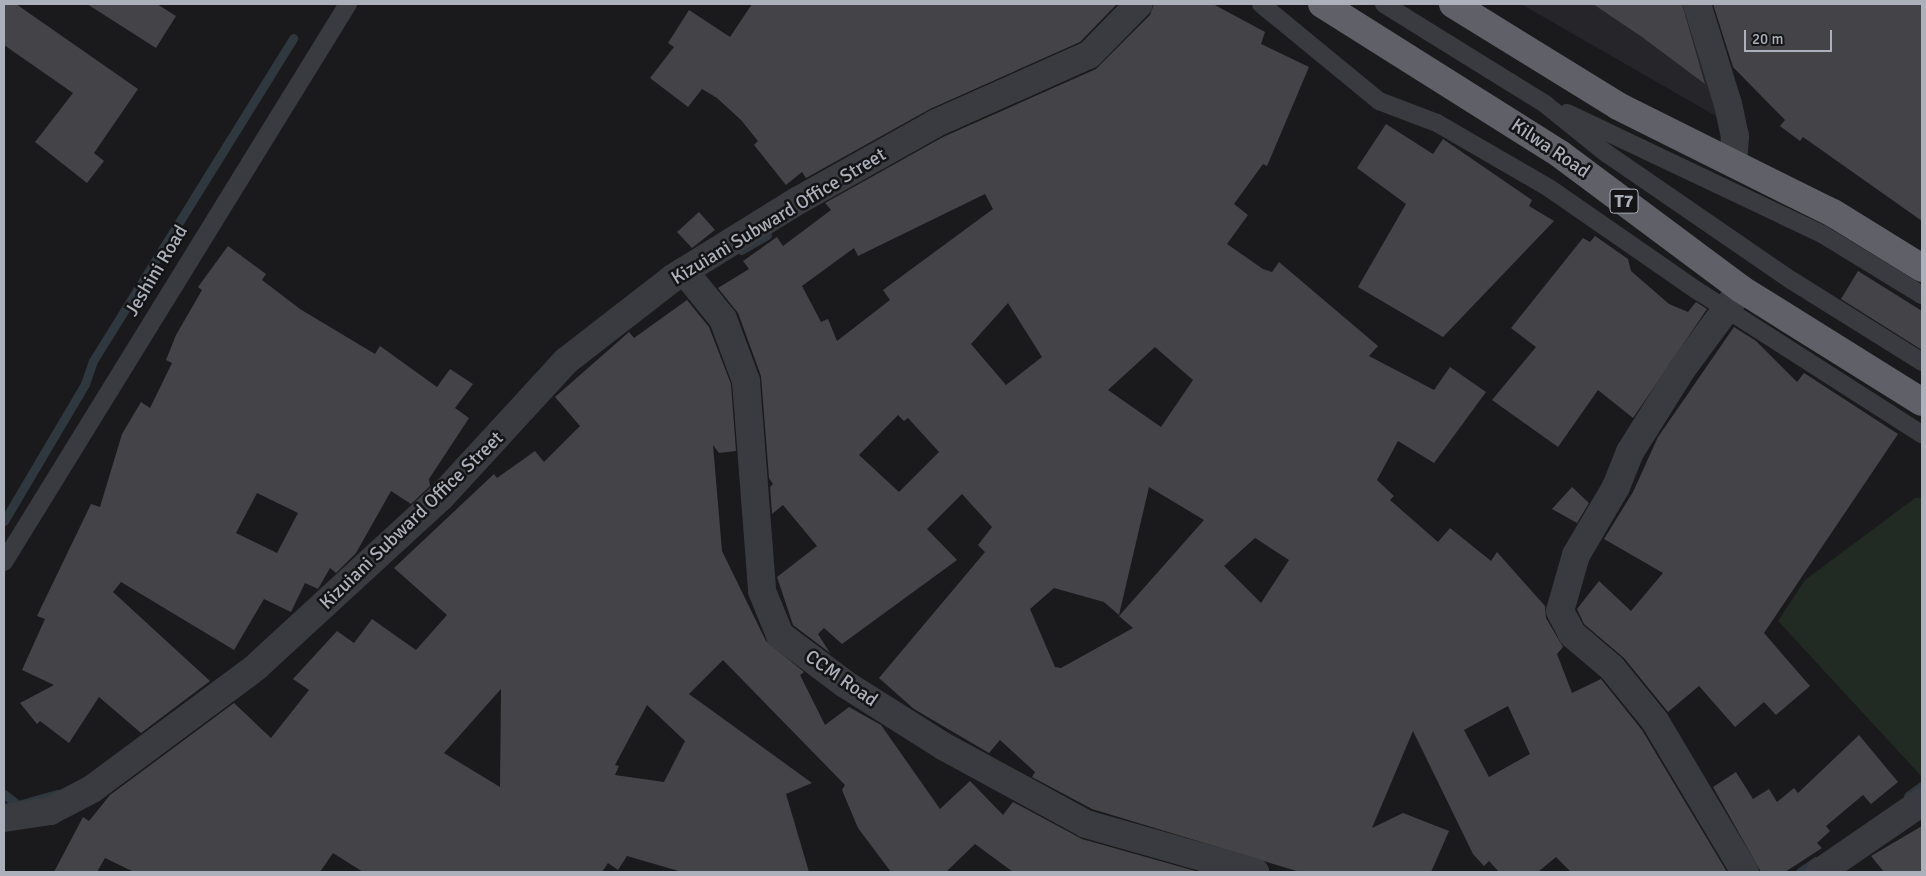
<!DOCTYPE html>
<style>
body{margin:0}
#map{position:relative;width:1926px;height:876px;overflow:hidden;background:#1a191c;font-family:Signika,sans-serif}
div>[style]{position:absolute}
.built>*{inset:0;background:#262529}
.green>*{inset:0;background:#212a23}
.stream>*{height:9px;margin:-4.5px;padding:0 4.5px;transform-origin:4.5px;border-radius:4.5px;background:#2f373f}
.building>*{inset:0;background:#444448}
.service>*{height:18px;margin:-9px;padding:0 9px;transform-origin:9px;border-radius:9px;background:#3a3b40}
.minor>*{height:28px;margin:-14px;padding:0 14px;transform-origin:14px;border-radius:14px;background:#3a3b40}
.trunk>*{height:28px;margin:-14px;padding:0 14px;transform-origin:14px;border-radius:14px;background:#5f6068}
span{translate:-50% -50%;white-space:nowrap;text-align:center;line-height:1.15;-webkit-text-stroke:5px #141417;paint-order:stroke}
.shield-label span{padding:1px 4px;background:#141417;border:1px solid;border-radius:4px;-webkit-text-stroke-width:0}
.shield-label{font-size:18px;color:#acb0bb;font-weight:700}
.street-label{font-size:19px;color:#acb0bb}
.frame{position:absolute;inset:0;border:5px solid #acb0bb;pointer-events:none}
.scale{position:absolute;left:1744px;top:30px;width:88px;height:22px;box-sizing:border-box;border:2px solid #acb0bb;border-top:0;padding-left:6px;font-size:15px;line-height:18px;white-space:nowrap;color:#acb0bb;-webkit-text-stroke:4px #141417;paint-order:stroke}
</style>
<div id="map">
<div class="built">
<div style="clip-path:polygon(1521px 4px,1704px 4px,1742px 131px)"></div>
</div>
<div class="green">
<div style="clip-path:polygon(1915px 498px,1922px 498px,1922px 777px,1778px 621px,1805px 580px)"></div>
</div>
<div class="stream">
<div style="left:741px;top:250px;width:30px;rotate:-30deg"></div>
<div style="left:4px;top:521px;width:159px;rotate:-59.4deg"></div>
<div style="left:85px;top:384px;width:24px;rotate:-71deg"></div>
<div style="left:93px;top:361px;width:380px;rotate:-58.2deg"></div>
<div style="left:4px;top:794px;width:18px;rotate:38deg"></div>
<div style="left:18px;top:805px;width:41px;rotate:-15.8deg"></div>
<div style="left:1908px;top:796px;width:17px;rotate:-36deg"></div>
<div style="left:1800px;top:872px;width:19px;rotate:-35deg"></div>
</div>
<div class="building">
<div style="clip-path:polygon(4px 4px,16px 4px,138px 89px,94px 153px,104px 161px,87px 183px,35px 142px,73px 93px,4px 45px)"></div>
<div style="clip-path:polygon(87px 4px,157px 4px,176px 16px,156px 48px)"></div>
<div style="clip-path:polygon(752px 4px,1117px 4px,1080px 42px,930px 109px,806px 178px,802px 172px,786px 185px,754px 145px,758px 141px,741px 120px,717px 98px,702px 89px,688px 107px,650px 78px,674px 47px,668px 43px,689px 10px,730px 37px)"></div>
<div style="clip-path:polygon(evenodd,1154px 4px,1213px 4px,1265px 32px,1261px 44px,1309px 67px,1267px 166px,1263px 164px,1234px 204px,1248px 215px,1227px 244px,1263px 269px,1272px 272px,1279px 262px,1378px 346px,1369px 356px,1434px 390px,1450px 367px,1486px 392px,1434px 463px,1398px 441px,1377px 480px,1394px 496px,1390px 500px,1438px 542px,1450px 528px,1491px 561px,1497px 552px,1545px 606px,1546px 618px,1563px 647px,1557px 654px,1572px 693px,1601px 679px,1642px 730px,1727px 872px,1571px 872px,1556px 857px,1538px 872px,1499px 872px,1489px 861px,1484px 866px,1473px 854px,1413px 731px,1372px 828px,1403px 813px,1449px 831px,1431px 872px,1300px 872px,1092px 809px,1032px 777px,1035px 772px,1000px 740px,989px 753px,914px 709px,879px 678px,985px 552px,978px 545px,992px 527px,962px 494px,927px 529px,957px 560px,842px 644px,824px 628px,818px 634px,830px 653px,793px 625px,777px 577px,817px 546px,783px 505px,772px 514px,770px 487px,773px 484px,769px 478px,761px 376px,738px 313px,718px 288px,749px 269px,743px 261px,777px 237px,783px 246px,831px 210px,825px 203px,943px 137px,1096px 69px,1150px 15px,1154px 4px,985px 194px,993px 209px,883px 290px,890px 300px,837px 341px,828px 319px,821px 322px,802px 286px,854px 248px,858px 256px,985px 194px,1154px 4px,1008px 303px,1042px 357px,1006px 385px,971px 344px,1008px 303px,1154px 4px,1155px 347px,1193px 380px,1161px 427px,1108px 390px,1155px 347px,1154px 4px,898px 415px,904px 421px,908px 418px,939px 452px,899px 492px,859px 455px,898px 415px,1154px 4px,1149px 487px,1204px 520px,1119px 616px,1133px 628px,1061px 668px,1055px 667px,1030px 609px,1054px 588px,1104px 602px,1119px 615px,1149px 487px,1154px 4px,1255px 538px,1289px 560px,1261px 603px,1224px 566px,1255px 538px,1154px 4px,1508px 706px,1530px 754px,1489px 777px,1464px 730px,1508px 706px)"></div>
<div style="clip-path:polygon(1593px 4px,1682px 4px,1705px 84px,1642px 37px)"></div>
<div style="clip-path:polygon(1713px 4px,1922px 4px,1922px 221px,1803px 137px,1800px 141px,1780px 126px,1785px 120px,1733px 67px)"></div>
<div style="clip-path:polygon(1386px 124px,1433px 154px,1443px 139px,1532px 200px,1529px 206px,1554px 221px,1443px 337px,1358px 287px,1406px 204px,1357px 168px)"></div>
<div style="clip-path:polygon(699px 212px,715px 230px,692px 248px,677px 232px)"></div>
<div style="clip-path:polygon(1595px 236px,1628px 259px,1631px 271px,1669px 304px,1688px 312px,1696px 302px,1707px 309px,1633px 418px,1598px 390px,1558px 447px,1492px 400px,1536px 347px,1511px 328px,1583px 238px,1590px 242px)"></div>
<div style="clip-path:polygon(evenodd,228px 246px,266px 274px,262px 280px,300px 309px,375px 354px,380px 346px,437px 387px,450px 369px,473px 384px,455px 408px,469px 418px,429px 479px,430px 486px,411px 504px,391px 491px,356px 553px,336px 573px,330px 568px,318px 589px,305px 583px,291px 612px,264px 599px,234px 650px,121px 582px,113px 592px,210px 681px,141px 733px,99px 697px,69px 743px,40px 721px,37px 724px,20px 703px,54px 685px,22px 670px,45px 619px,37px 616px,91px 504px,100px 507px,122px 434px,141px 402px,150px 408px,172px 363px,166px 360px,176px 335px,202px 290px,198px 287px,228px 246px,257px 493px,298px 513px,277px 553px,236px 533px,257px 493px)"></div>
<div style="clip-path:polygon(1858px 271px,1922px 311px,1922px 350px,1841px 299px)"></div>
<div style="clip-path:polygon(evenodd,687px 300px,709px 327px,731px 384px,736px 451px,719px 453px,713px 445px,722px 551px,766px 641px,804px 672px,800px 675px,825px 725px,849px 707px,881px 725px,940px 809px,970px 781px,1003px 815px,1013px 802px,1082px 839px,1199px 872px,1013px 872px,975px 844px,946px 872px,891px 872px,858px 828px,842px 790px,845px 785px,723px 660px,689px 694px,812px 783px,786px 794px,809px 872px,682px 872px,627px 856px,618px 870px,608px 863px,602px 872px,363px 872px,333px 853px,320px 872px,134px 872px,105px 858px,97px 872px,54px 872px,83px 817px,89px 821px,110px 795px,234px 703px,271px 738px,309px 690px,293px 679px,337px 631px,354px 643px,372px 619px,416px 650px,447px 615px,394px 568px,494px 474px,497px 478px,535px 451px,544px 462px,580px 426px,555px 397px,629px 332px,634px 338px,687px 300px,501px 689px,500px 787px,444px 753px,501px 689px,687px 300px,647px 705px,685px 741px,664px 782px,615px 775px,619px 766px,615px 765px,647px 705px)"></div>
<div style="clip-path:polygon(1734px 327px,1756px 341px,1797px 382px,1804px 373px,1898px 434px,1764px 633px,1810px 686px,1776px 715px,1764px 702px,1735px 727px,1699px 686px,1668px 712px,1624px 658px,1584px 624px,1577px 609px,1599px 581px,1631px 611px,1663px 573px,1604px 539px,1633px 492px,1658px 437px)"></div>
<div style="clip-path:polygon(1572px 487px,1589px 503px,1577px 523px,1552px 509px)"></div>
<div style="clip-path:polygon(1859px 735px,1898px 782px,1871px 804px,1863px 795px,1826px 826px,1830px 831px,1817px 843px,1822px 848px,1785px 872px,1761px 872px,1713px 787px,1736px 772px,1753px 799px,1769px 789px,1777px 802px,1794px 788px,1798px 793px)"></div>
<div style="clip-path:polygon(1922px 826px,1922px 872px,1884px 872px,1871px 856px)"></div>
</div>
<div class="service">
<div style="left:1261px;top:4px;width:153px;rotate:39.4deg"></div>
<div style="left:1379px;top:101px;width:62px;rotate:20.8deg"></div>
<div style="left:1437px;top:123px;width:129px;rotate:30.1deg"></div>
<div style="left:1549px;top:188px;width:181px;rotate:34.7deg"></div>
<div style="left:1698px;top:291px;width:266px;rotate:32.6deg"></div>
<div style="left:1384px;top:4px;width:190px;rotate:31.8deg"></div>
<div style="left:1545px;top:104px;width:78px;rotate:38.8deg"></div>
<div style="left:1606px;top:153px;width:224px;rotate:34.5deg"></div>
<div style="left:1791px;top:280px;width:155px;rotate:32deg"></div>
<div style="left:1567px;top:113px;width:282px;rotate:25.4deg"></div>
<div style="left:1822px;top:234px;width:117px;rotate:31.4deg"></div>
<div style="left:4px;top:562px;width:656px;rotate:-58.35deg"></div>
</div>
<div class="minor">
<div style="left:1697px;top:4px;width:105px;rotate:72.8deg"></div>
<div style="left:1728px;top:104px;width:33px;rotate:78deg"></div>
<div style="left:1735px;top:136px;width:27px;rotate:94deg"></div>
<div style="left:684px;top:271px;width:62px;rotate:50.9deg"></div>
<div style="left:723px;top:319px;width:66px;rotate:69.6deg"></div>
<div style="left:746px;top:381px;width:211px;rotate:85.6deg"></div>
<div style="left:762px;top:591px;width:48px;rotate:67.8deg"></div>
<div style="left:780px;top:635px;width:81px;rotate:37deg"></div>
<div style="left:845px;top:684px;width:116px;rotate:32.3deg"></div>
<div style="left:943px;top:746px;width:163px;rotate:28.6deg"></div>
<div style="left:1086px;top:824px;width:176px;rotate:15.9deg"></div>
<div style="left:1741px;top:289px;width:99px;rotate:126.4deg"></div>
<div style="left:1682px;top:369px;width:98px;rotate:122.1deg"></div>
<div style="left:1630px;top:452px;width:38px;rotate:112deg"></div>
<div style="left:1616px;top:487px;width:79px;rotate:120.5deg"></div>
<div style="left:1576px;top:555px;width:58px;rotate:105.9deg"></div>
<div style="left:1560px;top:611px;width:26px;rotate:62deg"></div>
<div style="left:1572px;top:634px;width:52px;rotate:40.4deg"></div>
<div style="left:1612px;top:668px;width:68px;rotate:50.9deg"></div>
<div style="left:1655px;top:721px;width:176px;rotate:59.2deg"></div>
<div style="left:4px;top:818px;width:47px;rotate:-8.7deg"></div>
<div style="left:50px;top:811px;width:47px;rotate:-27.6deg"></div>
<div style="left:92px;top:789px;width:204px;rotate:-36.6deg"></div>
<div style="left:256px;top:667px;width:251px;rotate:-42.6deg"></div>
<div style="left:441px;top:497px;width:185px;rotate:-47.4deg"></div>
<div style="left:566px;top:361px;width:135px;rotate:-37.8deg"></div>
<div style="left:673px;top:278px;width:148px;rotate:-31.8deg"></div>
<div style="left:799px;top:200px;width:157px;rotate:-29.3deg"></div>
<div style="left:936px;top:123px;width:167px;rotate:-24deg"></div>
<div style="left:1089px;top:55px;width:71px;rotate:-45.6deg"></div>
<div style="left:1820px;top:872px;width:124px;rotate:-34.5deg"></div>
</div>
<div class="trunk">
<div style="left:1322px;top:4px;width:281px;rotate:32.2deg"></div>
<div style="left:1560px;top:154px;width:226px;rotate:36.7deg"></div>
<div style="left:1741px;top:289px;width:213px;rotate:32deg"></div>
<div style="left:1453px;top:4px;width:194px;rotate:31.7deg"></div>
<div style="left:1618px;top:106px;width:240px;rotate:26.5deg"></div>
<div style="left:1833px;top:213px;width:105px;rotate:31.7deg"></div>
</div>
<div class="shield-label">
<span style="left:1624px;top:201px">T7</span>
</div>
<div class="street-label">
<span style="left:1550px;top:149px;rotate:34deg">Kilwa Road</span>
<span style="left:779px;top:217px;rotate:-31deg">Kizuiani Subward Office Street</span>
<span style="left:157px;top:271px;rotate:-59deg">Jeshini Road</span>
<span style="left:412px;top:521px;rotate:-44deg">Kizuiani Subward Office Street</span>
<span style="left:841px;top:679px;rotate:35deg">CCM Road</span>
</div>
<div class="frame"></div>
<div class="scale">20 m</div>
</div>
